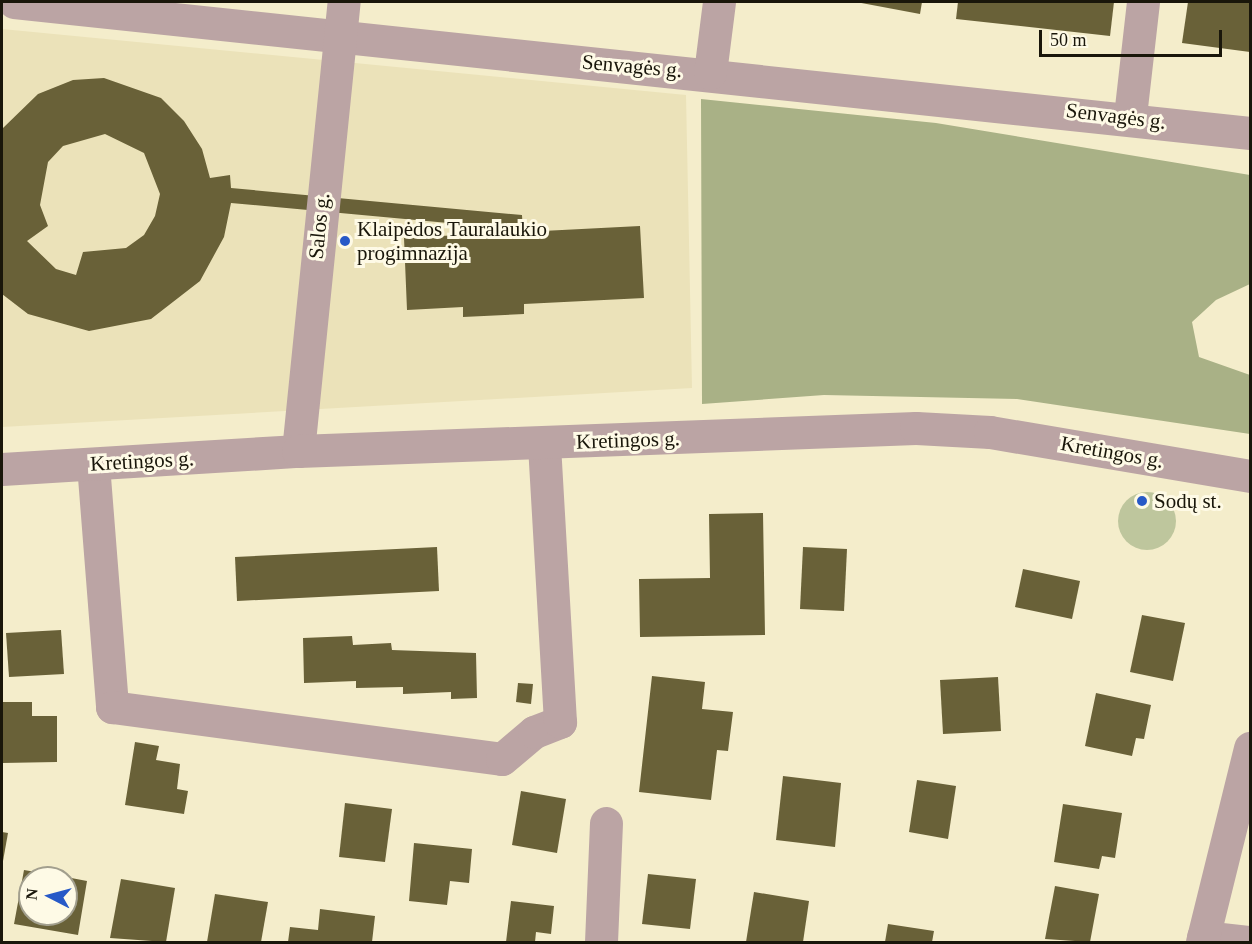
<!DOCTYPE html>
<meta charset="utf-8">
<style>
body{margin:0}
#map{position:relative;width:1252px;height:944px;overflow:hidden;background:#f4edcb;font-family:"Times New Roman",serif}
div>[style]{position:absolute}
.built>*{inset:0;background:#ebe2b9}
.green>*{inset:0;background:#bec69d}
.round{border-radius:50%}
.forest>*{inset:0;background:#a9b186}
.building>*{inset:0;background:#696138}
.minor>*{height:33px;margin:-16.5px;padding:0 16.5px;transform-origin:16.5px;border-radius:16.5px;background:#bba4a4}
.dots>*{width:16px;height:16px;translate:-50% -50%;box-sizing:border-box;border:3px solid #fefae6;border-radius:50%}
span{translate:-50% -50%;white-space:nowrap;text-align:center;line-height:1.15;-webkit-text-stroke:6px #fefae6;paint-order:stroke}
.street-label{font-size:21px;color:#19160a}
.poi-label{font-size:21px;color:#19160a}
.left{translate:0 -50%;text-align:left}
.frame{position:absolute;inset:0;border:3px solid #19160a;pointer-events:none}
.north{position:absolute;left:18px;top:866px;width:60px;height:60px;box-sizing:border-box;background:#fefae6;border:2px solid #a29f8e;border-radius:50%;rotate:276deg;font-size:16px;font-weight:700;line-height:24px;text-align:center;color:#19160a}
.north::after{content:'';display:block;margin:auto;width:21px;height:27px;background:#2759c7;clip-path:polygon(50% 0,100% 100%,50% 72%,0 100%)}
.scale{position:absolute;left:1039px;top:30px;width:183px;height:27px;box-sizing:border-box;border:3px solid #19160a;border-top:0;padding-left:8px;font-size:18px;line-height:21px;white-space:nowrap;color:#19160a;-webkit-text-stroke:4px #fefae6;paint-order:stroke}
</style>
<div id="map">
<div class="built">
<div style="clip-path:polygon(2px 29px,686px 95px,692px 388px,2px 427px)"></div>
</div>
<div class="green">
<div class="round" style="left:1118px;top:492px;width:58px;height:58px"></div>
</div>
<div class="forest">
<div style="clip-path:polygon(701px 99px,936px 123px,1250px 175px,1250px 284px,1216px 300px,1192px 322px,1199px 357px,1250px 375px,1250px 434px,1017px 399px,824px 395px,702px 404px)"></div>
</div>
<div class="building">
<div style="clip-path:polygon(856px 2px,922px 2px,920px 14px)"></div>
<div style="clip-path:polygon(958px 2px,1114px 2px,1110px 36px,956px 19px)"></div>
<div style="clip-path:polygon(1188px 2px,1250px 2px,1250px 52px,1182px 43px)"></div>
<div style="clip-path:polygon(evenodd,104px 78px,161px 98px,184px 121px,202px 149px,210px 178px,230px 175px,231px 188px,522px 215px,523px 232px,640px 226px,644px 298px,524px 304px,524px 314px,463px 317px,463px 307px,407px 310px,404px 238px,459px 235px,459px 224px,231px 203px,224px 237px,200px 281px,151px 319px,89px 331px,28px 314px,2px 294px,2px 129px,38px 94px,73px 80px,104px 78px,105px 134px,144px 153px,160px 194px,155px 216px,144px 235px,126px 248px,83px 252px,76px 275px,56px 269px,27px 241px,48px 226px,40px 205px,48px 162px,63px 146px,105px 134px)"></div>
<div style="clip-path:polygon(763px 513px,765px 635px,640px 637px,639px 579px,710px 578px,709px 514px)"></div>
<div style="clip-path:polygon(437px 547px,439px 591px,237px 601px,235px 557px)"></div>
<div style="clip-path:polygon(803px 547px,847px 549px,844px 611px,800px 609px)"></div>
<div style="clip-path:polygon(1023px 569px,1080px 581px,1072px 619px,1015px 607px)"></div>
<div style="clip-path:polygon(1142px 615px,1185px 623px,1173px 681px,1130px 672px)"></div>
<div style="clip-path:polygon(61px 630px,64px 674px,9px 677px,6px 633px)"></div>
<div style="clip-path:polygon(352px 636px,353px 645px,391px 643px,392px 650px,476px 653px,477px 698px,451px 699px,451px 692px,403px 694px,403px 687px,356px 688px,356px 681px,304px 683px,303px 638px)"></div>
<div style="clip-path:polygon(652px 676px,705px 682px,702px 709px,733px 712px,728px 751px,717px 750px,711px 800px,639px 792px)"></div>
<div style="clip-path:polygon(998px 677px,1001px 731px,943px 734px,940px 680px)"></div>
<div style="clip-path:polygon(518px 683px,533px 684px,531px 704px,516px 702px)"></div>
<div style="clip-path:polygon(1096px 693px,1151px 705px,1144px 739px,1136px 738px,1132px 756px,1085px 746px)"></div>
<div style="clip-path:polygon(2px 702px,32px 702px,32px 716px,57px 716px,57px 762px,2px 763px)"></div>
<div style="clip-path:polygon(135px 742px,159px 746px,156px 760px,180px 764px,177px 789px,188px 791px,184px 814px,125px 805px)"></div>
<div style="clip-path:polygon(783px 776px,841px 783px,835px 847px,776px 840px)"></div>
<div style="clip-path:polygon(917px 780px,956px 786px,948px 839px,909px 832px)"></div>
<div style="clip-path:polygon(521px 791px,566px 799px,557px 853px,512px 845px)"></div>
<div style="clip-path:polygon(345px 803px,392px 809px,385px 862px,339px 857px)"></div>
<div style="clip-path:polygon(1063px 804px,1122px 813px,1115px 858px,1102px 856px,1099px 869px,1054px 862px)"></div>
<div style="clip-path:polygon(2px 832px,8px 833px,3px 861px,2px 860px)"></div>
<div style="clip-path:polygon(414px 843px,472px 849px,469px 883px,450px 881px,447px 905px,409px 901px)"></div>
<div style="clip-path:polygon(24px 870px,65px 877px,30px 878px,30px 914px,66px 914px,66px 877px,87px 881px,78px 935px,14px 924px)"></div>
<div style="clip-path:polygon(648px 874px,696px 879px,690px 929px,642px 924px)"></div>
<div style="clip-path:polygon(121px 879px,175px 888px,166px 942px,110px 938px)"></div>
<div style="clip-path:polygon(1055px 886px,1099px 894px,1090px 942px,1045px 939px)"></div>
<div style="clip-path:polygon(754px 892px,809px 901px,803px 942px,746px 942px)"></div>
<div style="clip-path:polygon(215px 894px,268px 902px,261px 942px,207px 942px)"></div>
<div style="clip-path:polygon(511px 901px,554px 906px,551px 934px,536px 932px,535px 942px,506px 942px)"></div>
<div style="clip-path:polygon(320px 909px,375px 916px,372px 942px,288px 942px,290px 927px,318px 930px)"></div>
<div style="clip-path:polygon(888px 924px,934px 931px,932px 942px,885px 942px)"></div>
</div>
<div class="minor">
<div style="left:14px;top:2px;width:1243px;rotate:6.05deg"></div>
<div style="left:710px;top:73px;width:72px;rotate:-82.8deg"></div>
<div style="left:1130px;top:116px;width:115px;rotate:-83.5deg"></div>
<div style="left:298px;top:451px;width:451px;rotate:-84.2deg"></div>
<div style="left:93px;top:464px;width:244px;rotate:85.5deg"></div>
<div style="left:112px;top:707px;width:393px;rotate:7.6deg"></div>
<div style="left:502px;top:759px;width:42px;rotate:-40.2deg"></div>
<div style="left:534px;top:732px;width:28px;rotate:-21deg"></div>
<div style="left:560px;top:722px;width:279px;rotate:-93.3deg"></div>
<div style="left:2px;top:469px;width:297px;rotate:-3.5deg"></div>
<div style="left:298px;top:451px;width:618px;rotate:-2.13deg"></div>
<div style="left:916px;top:428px;width:74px;rotate:3.1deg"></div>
<div style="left:990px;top:432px;width:264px;rotate:9.6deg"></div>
<div style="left:1203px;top:937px;width:45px;rotate:6.3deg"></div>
<div style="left:601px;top:942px;width:119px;rotate:-87.6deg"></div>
<div style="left:1202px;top:942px;width:200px;rotate:-76.1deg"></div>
</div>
<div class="dots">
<div style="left:345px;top:241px;background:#2759c7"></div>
<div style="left:1142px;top:501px;background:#2759c7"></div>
</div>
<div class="street-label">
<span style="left:632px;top:66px;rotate:5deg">Senvagės g.</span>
<span style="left:1116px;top:116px;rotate:7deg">Senvagės g.</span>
<span style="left:319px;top:226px;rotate:-84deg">Salos g.</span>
<span style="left:628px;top:440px;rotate:-2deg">Kretingos g.</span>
<span style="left:1112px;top:452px;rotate:10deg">Kretingos g.</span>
<span style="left:142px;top:461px;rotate:-3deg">Kretingos g.</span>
</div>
<div class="poi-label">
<span class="left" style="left:357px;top:241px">Klaipėdos Tauralaukio<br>progimnazija</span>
<span class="left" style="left:1154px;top:501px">Sodų st.</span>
</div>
<div class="frame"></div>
<div class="north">N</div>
<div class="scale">50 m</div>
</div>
